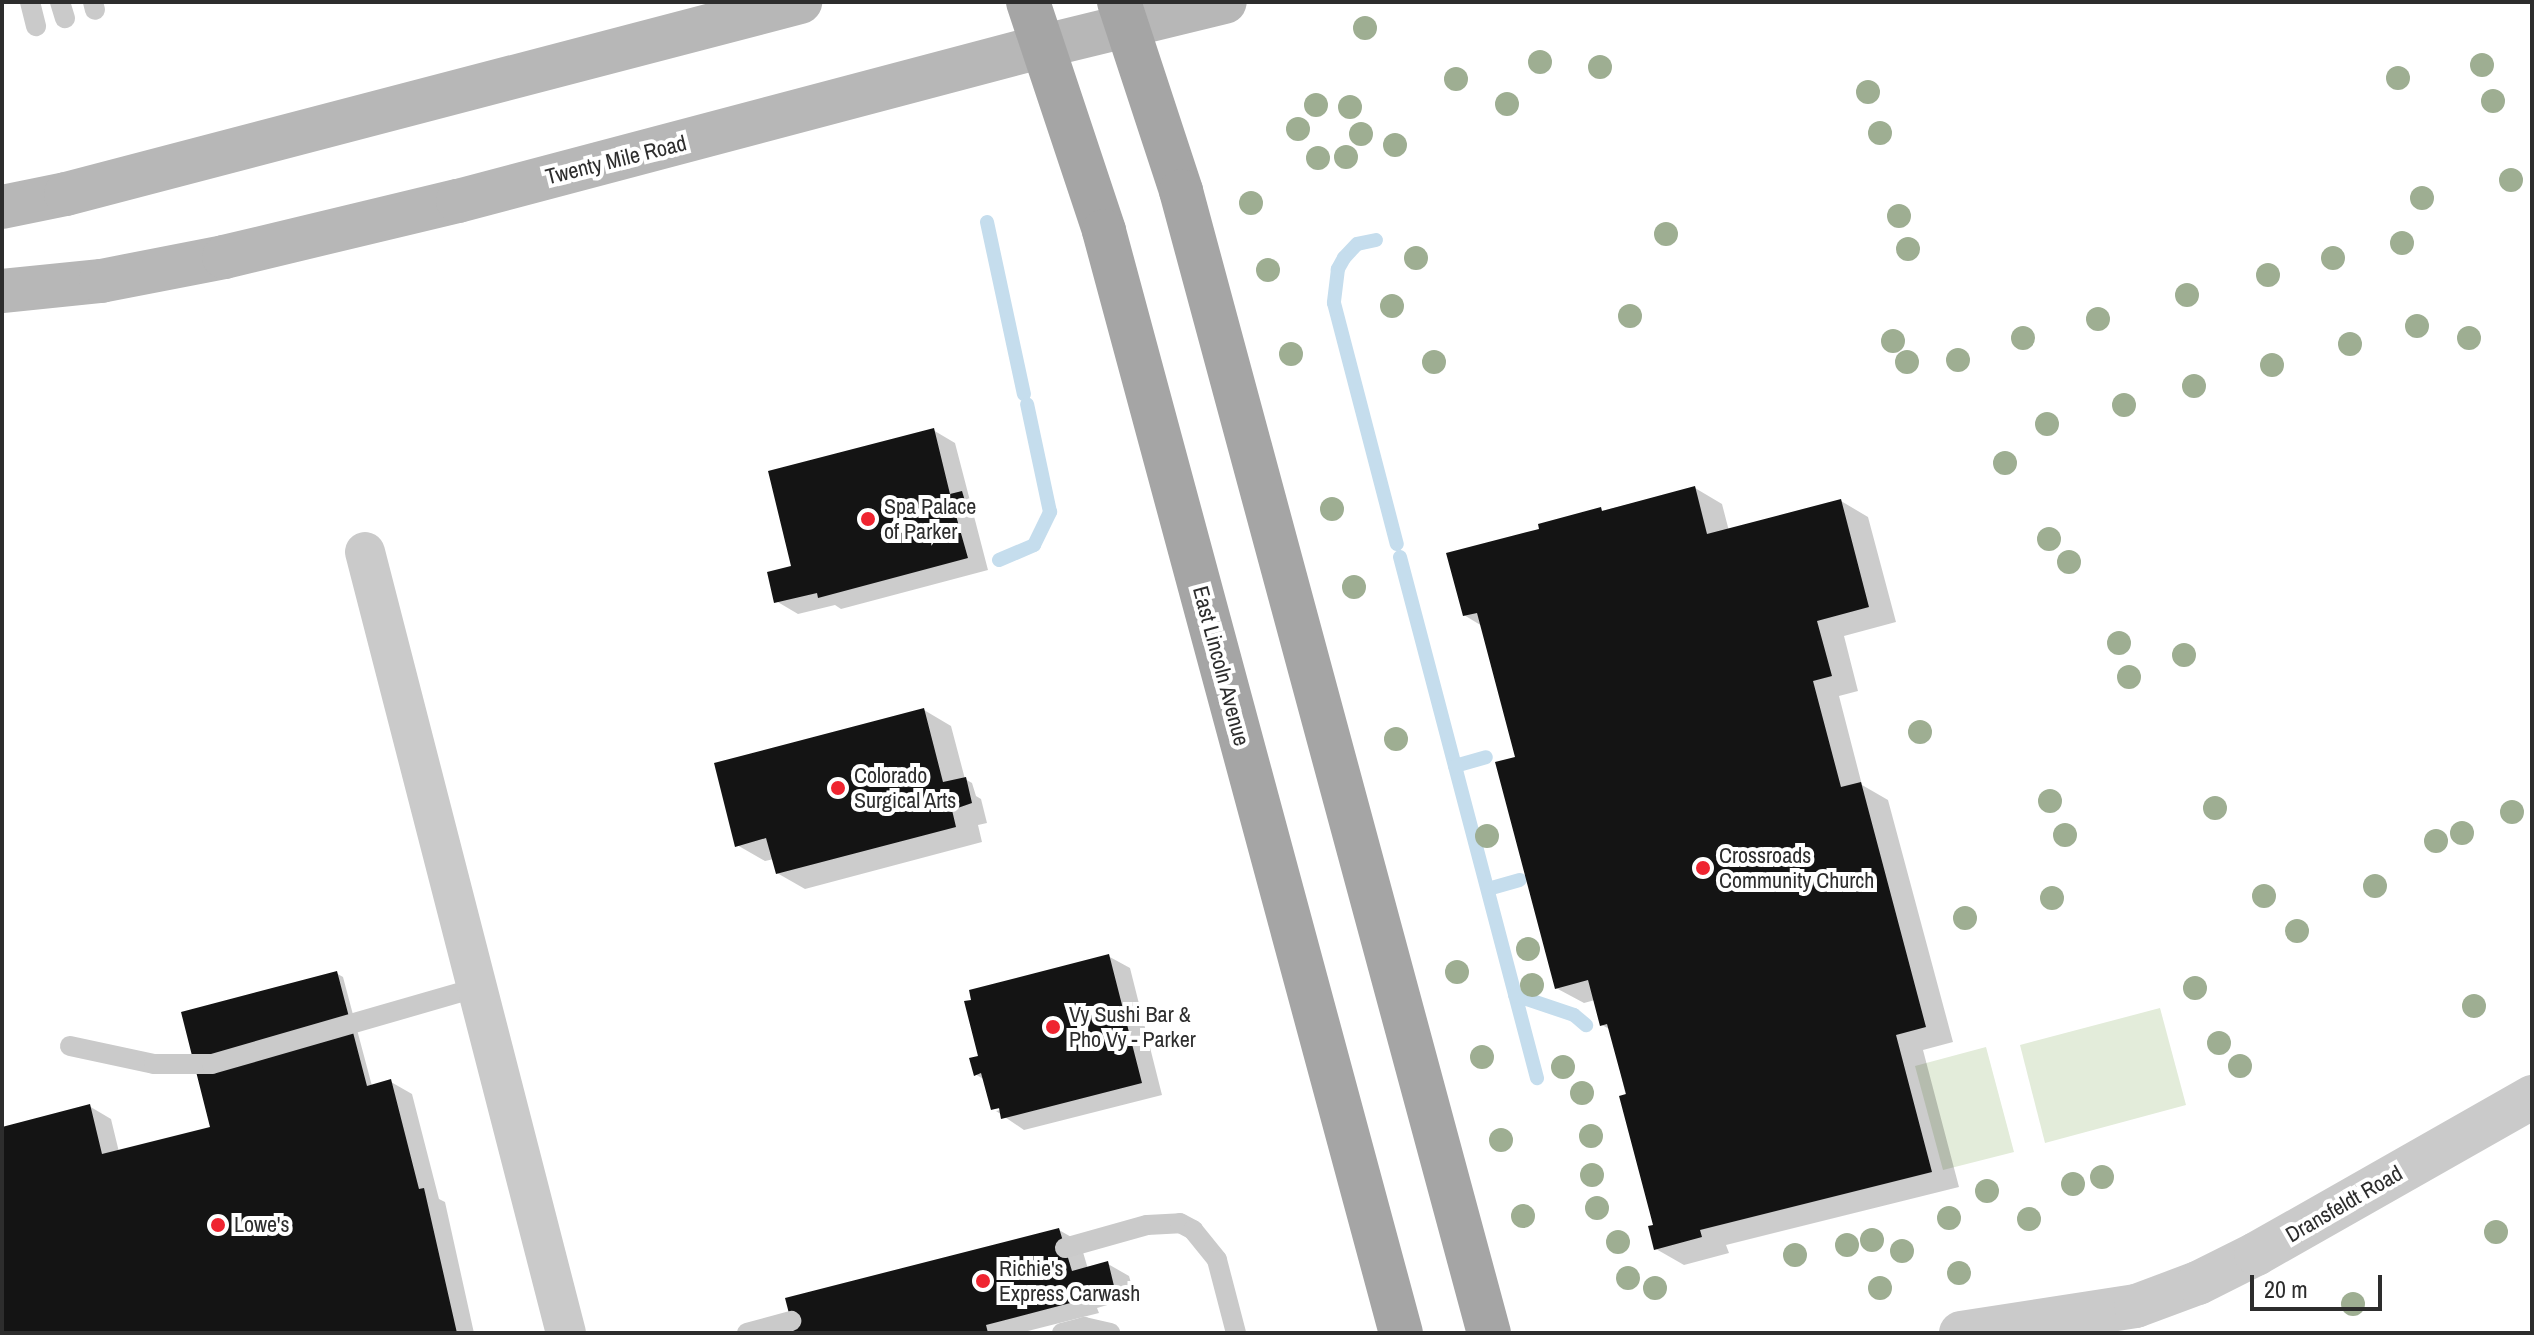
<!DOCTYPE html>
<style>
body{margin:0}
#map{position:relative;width:2534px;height:1335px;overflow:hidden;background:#fff;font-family:"Archivo Narrow",sans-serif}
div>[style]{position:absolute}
.green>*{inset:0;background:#e3ecda}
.shadow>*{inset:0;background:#0003}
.stream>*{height:14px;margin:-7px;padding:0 7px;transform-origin:7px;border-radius:7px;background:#c5dded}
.building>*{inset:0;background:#141414}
.service>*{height:20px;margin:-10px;padding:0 10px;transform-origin:10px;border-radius:10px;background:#cacaca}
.minor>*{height:40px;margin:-20px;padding:0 20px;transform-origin:20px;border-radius:20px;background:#cacaca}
.tertiary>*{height:44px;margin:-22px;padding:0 22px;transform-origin:22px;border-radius:22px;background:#cacaca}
.secondary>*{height:44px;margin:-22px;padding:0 22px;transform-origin:22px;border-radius:22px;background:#b7b7b7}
.primary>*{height:44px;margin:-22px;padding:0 22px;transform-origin:22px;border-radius:22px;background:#a5a5a5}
.trees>*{width:24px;height:24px;margin:-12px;border-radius:50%;background:#9eae92}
.dots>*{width:22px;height:22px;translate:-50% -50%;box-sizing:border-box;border:4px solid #fff;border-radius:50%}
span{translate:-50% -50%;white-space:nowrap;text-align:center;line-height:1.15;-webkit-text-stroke:8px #fff;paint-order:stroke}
.street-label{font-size:22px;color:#2d2d2d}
.poi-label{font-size:22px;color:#2d2d2d}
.left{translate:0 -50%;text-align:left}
.frame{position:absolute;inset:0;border:4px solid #2d2d2d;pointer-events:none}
.scale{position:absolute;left:2250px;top:1275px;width:132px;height:36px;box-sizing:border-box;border:4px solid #2d2d2d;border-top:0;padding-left:10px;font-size:24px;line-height:28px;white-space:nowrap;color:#2d2d2d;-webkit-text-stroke:6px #fff;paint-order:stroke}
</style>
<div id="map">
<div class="green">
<div style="clip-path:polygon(2160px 1008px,2186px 1105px,2045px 1143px,2020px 1045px)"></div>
<div style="clip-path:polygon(1986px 1047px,2014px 1152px,1943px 1170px,1915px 1066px)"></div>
</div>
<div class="shadow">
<div style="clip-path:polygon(933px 430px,955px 443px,988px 570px,841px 609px,835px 605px,798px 614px,776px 601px,793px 567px)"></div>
<div style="clip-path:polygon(1695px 488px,1722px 504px,1729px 531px,1841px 501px,1868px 517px,1896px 622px,1844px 636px,1858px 691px,1839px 696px,1862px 785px,1888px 800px,1953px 1042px,1923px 1050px,1959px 1187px,1726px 1245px,1729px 1253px,1684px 1265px,1656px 1249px,1655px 1226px,1611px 1030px,1602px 1025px,1595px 1000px,1584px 1003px,1556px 988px,1517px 758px,1482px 626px,1464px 615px,1541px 530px,1540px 526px)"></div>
<div style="clip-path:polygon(924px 710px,951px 726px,965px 779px,972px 783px,976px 796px,981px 799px,987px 823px,978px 825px,982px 842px,805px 889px,777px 873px,774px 859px,765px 861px,737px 845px)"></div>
<div style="clip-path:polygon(1108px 956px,1130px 968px,1162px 1095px,1024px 1130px,996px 1111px,1009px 1108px,993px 1109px,985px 1080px,975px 1074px,980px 1058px)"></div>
<div style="clip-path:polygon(336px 973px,343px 977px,372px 1086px,391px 1082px,412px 1094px,439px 1199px,445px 1202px,474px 1333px,2px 1333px,2px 1129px,89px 1106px,111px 1119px,119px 1152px,212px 1128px)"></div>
<div style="clip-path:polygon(1059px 1230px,1080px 1242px,1088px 1269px,1108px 1264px,1129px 1276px,1135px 1297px,1097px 1308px,1099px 1313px,1020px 1333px,796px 1333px)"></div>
</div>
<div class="stream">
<div style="left:987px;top:222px;width:176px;rotate:77.9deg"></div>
<div style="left:1376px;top:240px;width:19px;rotate:168deg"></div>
<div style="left:1357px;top:244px;width:19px;rotate:133deg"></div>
<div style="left:1344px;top:258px;width:13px;rotate:119deg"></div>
<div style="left:1338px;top:269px;width:34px;rotate:97deg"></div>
<div style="left:1334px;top:303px;width:249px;rotate:75.4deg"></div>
<div style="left:1400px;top:557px;width:539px;rotate:75.27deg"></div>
<div style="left:999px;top:560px;width:38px;rotate:-23deg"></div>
<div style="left:1034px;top:545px;width:37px;rotate:-64deg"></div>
<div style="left:1050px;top:512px;width:110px;rotate:-102deg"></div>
<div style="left:1455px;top:766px;width:32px;rotate:-16deg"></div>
<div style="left:1488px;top:889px;width:33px;rotate:-16deg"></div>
<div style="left:1515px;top:995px;width:62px;rotate:18.7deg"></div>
<div style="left:1574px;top:1015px;width:16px;rotate:40deg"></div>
</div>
<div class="building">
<div style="clip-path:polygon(934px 428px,950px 494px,962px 491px,965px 501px,953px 505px,968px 558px,818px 598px,817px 593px,774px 603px,767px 572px,791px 566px,768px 471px)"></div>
<div style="clip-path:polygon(1695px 486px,1707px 534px,1841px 499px,1869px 607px,1817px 621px,1832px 676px,1813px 681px,1841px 787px,1861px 782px,1926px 1027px,1896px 1035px,1932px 1172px,1700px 1230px,1702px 1237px,1654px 1250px,1648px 1226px,1653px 1225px,1619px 1096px,1626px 1094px,1607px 1024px,1600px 1026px,1588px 980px,1555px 989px,1495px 762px,1515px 757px,1477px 613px,1463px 616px,1446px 553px,1539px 529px,1538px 524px,1601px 507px,1602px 511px)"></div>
<div style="clip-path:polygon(924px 708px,943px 782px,966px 777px,972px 803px,952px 810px,956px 827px,776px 874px,766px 838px,735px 847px,714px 763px)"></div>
<div style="clip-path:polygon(1109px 954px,1142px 1083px,1001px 1119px,999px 1108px,991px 1110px,981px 1073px,974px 1076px,969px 1058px,978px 1056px,964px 1001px,971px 1000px,969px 990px)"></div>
<div style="clip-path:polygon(337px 971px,367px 1086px,391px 1079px,419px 1189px,424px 1188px,457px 1333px,2px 1333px,2px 1127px,90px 1104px,102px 1154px,210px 1127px,181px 1012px)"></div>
<div style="clip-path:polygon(1059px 1228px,1072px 1271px,1108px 1261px,1114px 1286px,1077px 1296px,1078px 1301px,986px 1325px,988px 1333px,794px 1333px,785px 1298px)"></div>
</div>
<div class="service">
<div style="left:30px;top:2px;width:25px;rotate:76deg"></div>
<div style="left:60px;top:2px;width:17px;rotate:73deg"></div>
<div style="left:93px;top:2px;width:8px;rotate:76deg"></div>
<div style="left:70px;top:1046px;width:86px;rotate:12.1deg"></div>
<div style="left:154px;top:1064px;width:58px"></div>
<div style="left:212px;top:1064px;width:275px;rotate:-16.1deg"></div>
<div style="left:1065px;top:1248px;width:85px;rotate:-15.7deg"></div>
<div style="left:1147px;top:1225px;width:33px;rotate:-3deg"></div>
<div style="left:1180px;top:1223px;width:15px;rotate:28deg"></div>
<div style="left:1193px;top:1230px;width:38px;rotate:51deg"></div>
<div style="left:1217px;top:1260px;width:75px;rotate:75.4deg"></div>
<div style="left:747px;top:1333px;width:46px;rotate:-15.3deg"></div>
<div style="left:1062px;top:1333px;width:23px;rotate:-15deg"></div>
<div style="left:1084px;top:1327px;width:27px;rotate:13deg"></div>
</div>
<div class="minor">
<div style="left:365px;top:552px;width:806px;rotate:75.57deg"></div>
</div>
<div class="tertiary">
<div style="left:1961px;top:1333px;width:177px;rotate:-8.8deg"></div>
<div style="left:2136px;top:1306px;width:66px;rotate:-20.4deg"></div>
<div style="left:2198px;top:1283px;width:65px;rotate:-26.6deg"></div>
<div style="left:2256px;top:1254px;width:318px;rotate:-29.6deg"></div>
</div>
<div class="secondary">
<div style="left:2px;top:207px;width:65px;rotate:-11.5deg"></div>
<div style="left:66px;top:194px;width:759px;rotate:-14.66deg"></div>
<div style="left:2px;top:291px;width:100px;rotate:-5.8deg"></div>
<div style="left:101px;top:281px;width:125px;rotate:-11deg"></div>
<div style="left:224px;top:257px;width:241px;rotate:-13.5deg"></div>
<div style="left:458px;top:201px;width:606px;rotate:-14.82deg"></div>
<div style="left:1044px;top:46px;width:186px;rotate:-13.7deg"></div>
</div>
<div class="primary">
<div style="left:1028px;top:2px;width:241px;rotate:71.6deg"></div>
<div style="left:1104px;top:231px;width:1141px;rotate:74.92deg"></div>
<div style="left:1119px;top:2px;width:199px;rotate:71.8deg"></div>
<div style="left:1181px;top:191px;width:1183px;rotate:74.91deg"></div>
</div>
<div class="trees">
<div style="left:1365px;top:28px"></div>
<div style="left:1540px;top:62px"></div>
<div style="left:2482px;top:65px"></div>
<div style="left:1600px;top:67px"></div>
<div style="left:2398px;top:78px"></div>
<div style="left:1456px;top:79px"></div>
<div style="left:1868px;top:92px"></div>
<div style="left:2493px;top:101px"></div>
<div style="left:1507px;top:104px"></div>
<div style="left:1316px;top:105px"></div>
<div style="left:1350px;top:107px"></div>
<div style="left:1298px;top:129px"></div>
<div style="left:1880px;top:133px"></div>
<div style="left:1361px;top:134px"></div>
<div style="left:1395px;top:145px"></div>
<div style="left:1346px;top:157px"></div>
<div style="left:1318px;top:158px"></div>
<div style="left:2511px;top:180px"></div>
<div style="left:2422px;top:198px"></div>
<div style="left:1251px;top:203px"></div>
<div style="left:1899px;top:216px"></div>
<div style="left:1666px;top:234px"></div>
<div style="left:2402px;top:243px"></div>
<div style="left:1908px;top:249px"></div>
<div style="left:1416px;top:258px"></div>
<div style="left:2333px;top:258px"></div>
<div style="left:1268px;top:270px"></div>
<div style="left:2268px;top:275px"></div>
<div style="left:2187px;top:295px"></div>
<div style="left:1392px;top:306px"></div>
<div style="left:1630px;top:316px"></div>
<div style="left:2098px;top:319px"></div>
<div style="left:2417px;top:326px"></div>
<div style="left:2023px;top:338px"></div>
<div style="left:2469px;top:338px"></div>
<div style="left:1893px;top:341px"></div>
<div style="left:2350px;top:344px"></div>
<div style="left:1291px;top:354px"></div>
<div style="left:1958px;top:360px"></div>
<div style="left:1434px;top:362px"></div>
<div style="left:1907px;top:362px"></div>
<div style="left:2272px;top:365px"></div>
<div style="left:2194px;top:386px"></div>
<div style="left:2124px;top:405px"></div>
<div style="left:2047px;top:424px"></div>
<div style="left:2005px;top:463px"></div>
<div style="left:1332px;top:509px"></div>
<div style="left:2049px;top:539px"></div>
<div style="left:2069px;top:562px"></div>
<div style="left:1354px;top:587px"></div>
<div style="left:2119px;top:643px"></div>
<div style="left:2184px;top:655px"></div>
<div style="left:2129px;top:677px"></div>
<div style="left:1920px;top:732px"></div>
<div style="left:1396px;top:739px"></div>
<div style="left:2050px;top:801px"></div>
<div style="left:2215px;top:808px"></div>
<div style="left:2512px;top:812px"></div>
<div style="left:2462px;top:833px"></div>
<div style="left:2065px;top:835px"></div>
<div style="left:1487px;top:836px"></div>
<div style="left:2436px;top:841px"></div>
<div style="left:2375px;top:886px"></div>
<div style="left:2264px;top:896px"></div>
<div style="left:2052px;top:898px"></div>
<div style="left:1965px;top:918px"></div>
<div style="left:2297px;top:931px"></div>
<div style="left:1528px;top:949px"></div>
<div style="left:1457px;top:972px"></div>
<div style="left:1532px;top:985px"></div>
<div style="left:2195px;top:988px"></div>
<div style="left:2474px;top:1006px"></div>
<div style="left:2219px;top:1043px"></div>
<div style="left:1482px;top:1057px"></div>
<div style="left:2240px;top:1066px"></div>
<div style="left:1563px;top:1067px"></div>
<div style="left:1582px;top:1093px"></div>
<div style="left:1591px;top:1136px"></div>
<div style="left:1501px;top:1140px"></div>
<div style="left:1592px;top:1175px"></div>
<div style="left:2102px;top:1177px"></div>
<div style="left:2073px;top:1184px"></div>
<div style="left:1987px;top:1191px"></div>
<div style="left:1597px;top:1208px"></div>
<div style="left:1523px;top:1216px"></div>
<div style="left:1949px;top:1218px"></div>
<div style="left:2029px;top:1219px"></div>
<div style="left:2496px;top:1232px"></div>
<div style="left:1872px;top:1240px"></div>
<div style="left:1618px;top:1242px"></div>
<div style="left:1847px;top:1245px"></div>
<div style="left:1902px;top:1251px"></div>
<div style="left:1795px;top:1255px"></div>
<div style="left:1959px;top:1273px"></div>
<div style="left:1628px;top:1278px"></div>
<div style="left:1655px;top:1288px"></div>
<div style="left:1880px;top:1288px"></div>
<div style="left:2353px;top:1304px"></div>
</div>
<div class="dots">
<div style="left:868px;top:519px;background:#ef2430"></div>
<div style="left:838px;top:788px;background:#ef2430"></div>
<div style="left:1703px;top:868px;background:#ef2430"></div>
<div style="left:1053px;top:1027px;background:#ef2430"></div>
<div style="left:218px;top:1225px;background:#ef2430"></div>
<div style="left:983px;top:1281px;background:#ef2430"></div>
</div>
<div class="street-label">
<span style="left:616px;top:160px;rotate:-14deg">Twenty Mile Road</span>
<span style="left:1221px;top:666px;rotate:75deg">East Lincoln Avenue</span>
<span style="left:2344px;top:1204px;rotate:-30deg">Dransfeldt Road</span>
</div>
<div class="poi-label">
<span class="left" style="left:884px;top:519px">Spa Palace<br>of Parker</span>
<span class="left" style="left:854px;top:788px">Colorado<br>Surgical Arts</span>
<span class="left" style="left:1719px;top:868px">Crossroads<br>Community Church</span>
<span class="left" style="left:1069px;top:1027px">Vy Sushi Bar &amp;<br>Pho Vy - Parker</span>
<span class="left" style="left:234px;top:1225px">Lowe's</span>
<span class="left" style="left:999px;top:1281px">Richie's<br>Express Carwash</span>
</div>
<div class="frame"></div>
<div class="scale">20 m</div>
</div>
